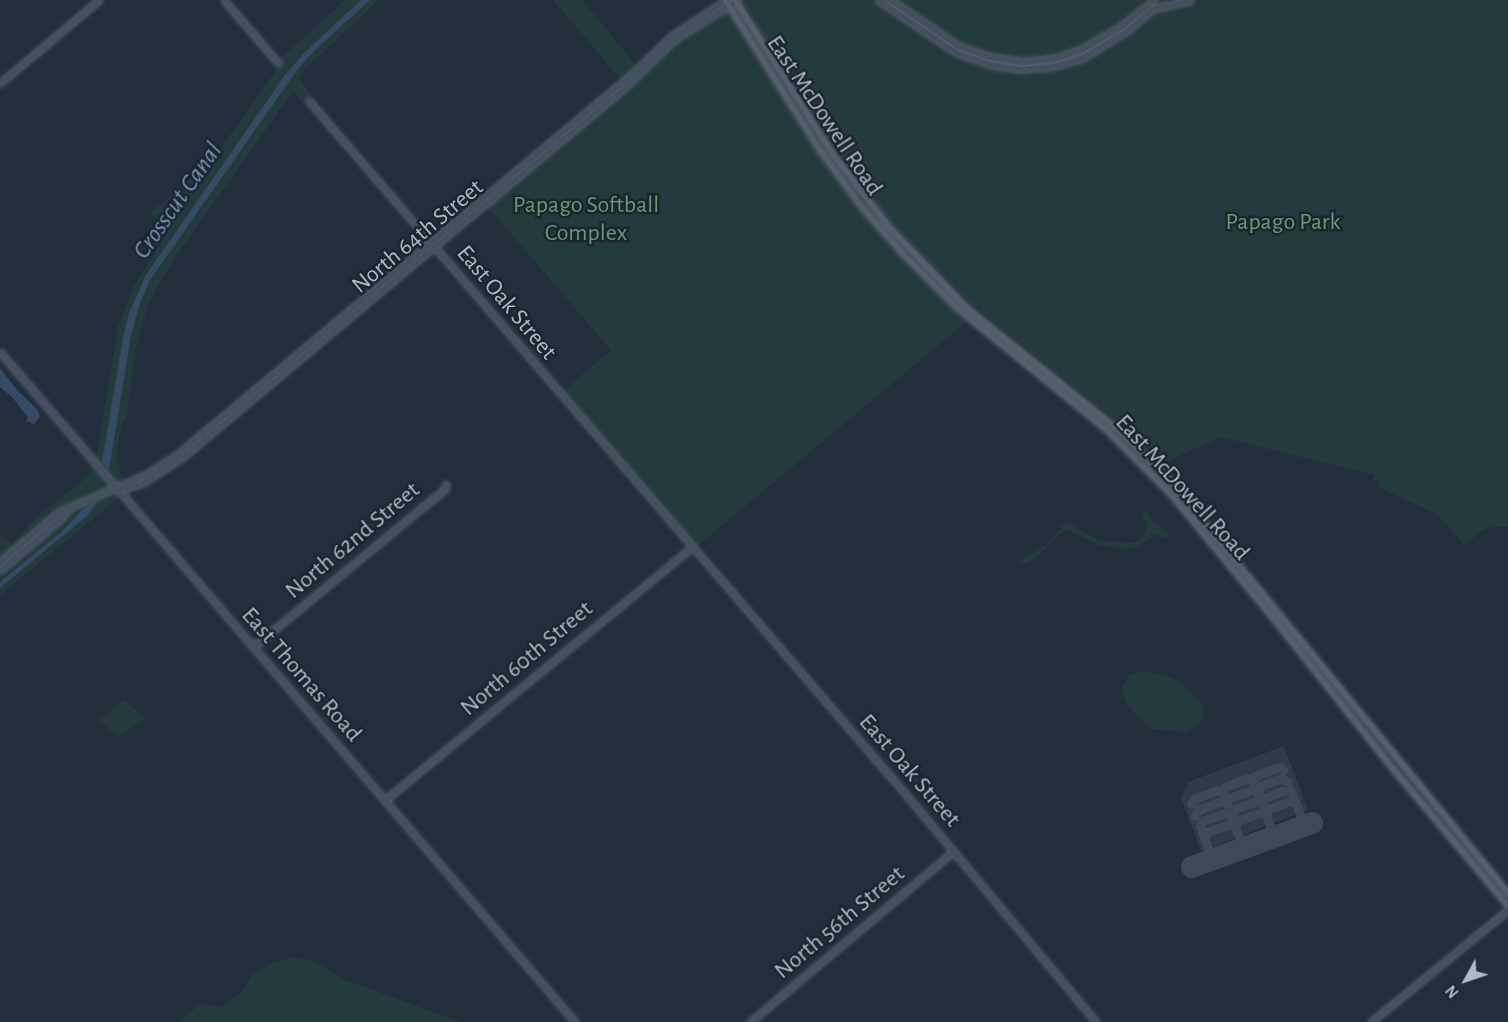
<!DOCTYPE html>
<style>
body{margin:0}
#map{position:relative;width:1508px;height:1022px;overflow:hidden;background:#222e3c;font-family:"Alegreya Sans",sans-serif}
div>[style]{position:absolute}
.airport>*{inset:0;background:#303b49}
.green>*{inset:0;background:#243b3d}
.water>*{inset:0;background:#354b64}
.taxiway>*{height:9px;margin:-4.5px;padding:0 4.5px;transform-origin:4.5px;border-radius:4.5px;background:#3d4958}
.runway>*{height:22px;margin:-11px;padding:0 11px;transform-origin:11px;border-radius:11px;background:#3d4958}
.roads{filter:drop-shadow(0 0 2px #545e6a) drop-shadow(0 0 2px #545e6a)}
.secondary>*{height:5px;margin:-2.5px;padding:0 2.5px;transform-origin:2.5px;border-radius:2.5px;background:#444f60}
.primary>*{height:5px;margin:-2.5px;padding:0 2.5px;transform-origin:2.5px;border-radius:2.5px;background:#545f6d}
span{translate:-50% -50%;white-space:nowrap;text-align:center;line-height:1.15;-webkit-text-stroke:5px #1b2531;paint-order:stroke}
.street-label{font-size:24px;color:#b1bbc8}
.park-label{font-size:24px;color:#689a71}
.water-label{font-size:26px;color:#7893b1;font-style:italic}
.north{position:absolute;left:1436px;top:950px;width:60px;height:60px;-webkit-text-stroke:4px #1b2531;paint-order:stroke;rotate:230deg;font-size:16px;font-weight:700;line-height:24px;text-align:center;color:#b1bbc8}
.north::after{content:'';display:block;margin:auto;width:21px;height:27px;background:#b1bbc8;clip-path:polygon(50% 0,100% 100%,50% 72%,0 100%)}
</style>
<div id="map">
<div class="airport">
<div style="clip-path:polygon(1284px 746px,1308px 810px,1201px 851px,1181px 798px,1188px 782px)"></div>
</div>
<div class="green">
<div style="clip-path:polygon(345px 0,379px 0,304px 70px,299px 78px,312px 96px,305px 106px,293px 91px,176px 256px,148px 304px,136px 347px,126px 418px,121px 426px,116px 459px,122px 478px,116px 500px,0 595px,0 538px,2px 536px,12px 544px,35px 518px,80px 483px,90px 472px,97px 454px,118px 328px,133px 288px,169px 230px,150px 213px,211px 162px,273px 75px,280px 59px)"></div>
<div style="clip-path:polygon(553px 0,582px 0,643px 74px,679px 39px,729px 12px,815px 150px,851px 199px,904px 262px,966px 322px,696px 547px,562px 392px,611px 350px,487px 206px,628px 88px)"></div>
<div style="clip-path:polygon(745px 0,1508px 0,1508px 527px,1493px 527px,1483px 530px,1464px 545px,1438px 515px,1379px 487px,1379px 481px,1372px 479px,1374px 475px,1221px 437px,1161px 464px,1115px 419px,972px 304px,896px 228px,834px 149px,744px 4px)"></div>
<div style="clip-path:polygon(1147px 511px,1152px 520px,1170px 535px,1166px 539px,1156px 534px,1138px 547px,1125px 549px,1099px 545px,1068px 530px,1058px 535px,1037px 557px,1026px 564px,1019px 561px,1047px 544px,1066px 522px,1099px 540px,1135px 543px,1143px 536px,1147px 525px,1142px 514px)"></div>
<div style="clip-path:polygon(1142px 671px,1164px 675px,1180px 682px,1202px 704px,1204px 715px,1199px 724px,1187px 732px,1151px 729px,1126px 703px,1121px 691px,1128px 676px)"></div>
<div style="clip-path:polygon(124px 700px,145px 718px,118px 737px,100px 720px)"></div>
<div style="clip-path:polygon(295px 957px,315px 962px,345px 980px,461px 1022px,178px 1022px,200px 1004px,221px 1007px,241px 992px,253px 974px,274px 962px)"></div>
</div>
<div class="water">
<div style="clip-path:polygon(361px 0,370px 0,314px 51px,297px 70px,150px 280px,140px 303px,131px 335px,109px 470px,102px 462px,123px 337px,129px 313px,146px 275px,285px 75px,303px 54px)"></div>
<div style="clip-path:polygon(0 368px,16px 389px,38px 410px,40px 417px,34px 424px,26px 421px,28px 418px,13px 398px,0 387px)"></div>
<div style="clip-path:polygon(98px 501px,88px 515px,0 588px,0 582px,62px 531px,85px 507px)"></div>
</div>
<div class="taxiway">
<div style="left:1294px;top:798px;width:30px;rotate:70deg"></div>
<div style="left:1191px;top:804px;width:6px;rotate:-59deg"></div>
<div style="left:1194px;top:799px;width:25px;rotate:-21deg"></div>
<div style="left:1217px;top:790px;width:7px;rotate:27deg"></div>
<div style="left:1223px;top:793px;width:6px;rotate:-72deg"></div>
<div style="left:1225px;top:787px;width:25px;rotate:-21deg"></div>
<div style="left:1248px;top:778px;width:6px;rotate:39deg"></div>
<div style="left:1253px;top:782px;width:6px;rotate:-72deg"></div>
<div style="left:1255px;top:776px;width:19px;rotate:-21deg"></div>
<div style="left:1273px;top:769px;width:8px;rotate:-14deg"></div>
<div style="left:1281px;top:767px;width:4px;rotate:45deg"></div>
<div style="left:1265px;top:812px;width:27px;rotate:70deg"></div>
<div style="left:1195px;top:816px;width:7px;rotate:-63deg"></div>
<div style="left:1198px;top:810px;width:25px;rotate:-21deg"></div>
<div style="left:1221px;top:801px;width:7px;rotate:27deg"></div>
<div style="left:1227px;top:804px;width:6px;rotate:-72deg"></div>
<div style="left:1229px;top:798px;width:24px;rotate:-19deg"></div>
<div style="left:1252px;top:790px;width:7px;rotate:27deg"></div>
<div style="left:1258px;top:793px;width:7px;rotate:-74deg"></div>
<div style="left:1260px;top:786px;width:23px;rotate:-20deg"></div>
<div style="left:1282px;top:778px;width:7px;rotate:34deg"></div>
<div style="left:1234px;top:824px;width:26px;rotate:69deg"></div>
<div style="left:1200px;top:827px;width:6px;rotate:-72deg"></div>
<div style="left:1202px;top:821px;width:25px;rotate:-18deg"></div>
<div style="left:1226px;top:813px;width:6px;rotate:31deg"></div>
<div style="left:1231px;top:816px;width:8px;rotate:-67deg"></div>
<div style="left:1234px;top:809px;width:24px;rotate:-19deg"></div>
<div style="left:1257px;top:801px;width:6px;rotate:31deg"></div>
<div style="left:1262px;top:804px;width:7px;rotate:-63deg"></div>
<div style="left:1265px;top:798px;width:18px;rotate:-22deg"></div>
<div style="left:1282px;top:791px;width:7px;rotate:-8deg"></div>
<div style="left:1289px;top:790px;width:4px;rotate:45deg"></div>
<div style="left:1202px;top:832px;width:30px;rotate:70deg"></div>
<div style="left:1204px;top:838px;width:7px;rotate:-63deg"></div>
<div style="left:1207px;top:832px;width:24px;rotate:-19deg"></div>
<div style="left:1230px;top:824px;width:6px;rotate:31deg"></div>
<div style="left:1235px;top:827px;width:7px;rotate:-63deg"></div>
<div style="left:1238px;top:821px;width:18px;rotate:-22deg"></div>
<div style="left:1255px;top:814px;width:8px;rotate:-14deg"></div>
<div style="left:1263px;top:812px;width:4px;rotate:45deg"></div>
<div style="left:1266px;top:815px;width:7px;rotate:-63deg"></div>
<div style="left:1269px;top:809px;width:23px;rotate:-20deg"></div>
<div style="left:1291px;top:801px;width:6px;rotate:31deg"></div>
</div>
<div class="runway">
<div style="left:1192px;top:867px;width:128px;rotate:-20.1deg"></div>
</div>
<div class="roads">
<div class="secondary">
<div style="left:224px;top:0;width:83px;rotate:49.4deg"></div>
<div style="left:878px;top:0;width:95px;rotate:33.9deg"></div>
<div style="left:957px;top:53px;width:37px;rotate:19deg"></div>
<div style="left:992px;top:65px;width:30px;rotate:8deg"></div>
<div style="left:1022px;top:69px;width:32px;rotate:-5deg"></div>
<div style="left:1054px;top:66px;width:29px;rotate:-16deg"></div>
<div style="left:1082px;top:58px;width:54px;rotate:-31.3deg"></div>
<div style="left:1128px;top:30px;width:32px;rotate:-41deg"></div>
<div style="left:1152px;top:9px;width:39px;rotate:-13deg"></div>
<div style="left:891px;top:0;width:80px;rotate:34.3deg"></div>
<div style="left:957px;top:45px;width:31px;rotate:21deg"></div>
<div style="left:986px;top:56px;width:38px;rotate:9deg"></div>
<div style="left:1024px;top:62px;width:32px;rotate:-7deg"></div>
<div style="left:1056px;top:58px;width:28px;rotate:-19deg"></div>
<div style="left:1082px;top:49px;width:48px;rotate:-30.3deg"></div>
<div style="left:1123px;top:25px;width:40px;rotate:-39deg"></div>
<div style="left:0;top:83px;width:129px;rotate:-40deg"></div>
<div style="left:309px;top:101px;width:918px;rotate:49.28deg"></div>
<div style="left:908px;top:797px;width:293px;rotate:50.1deg"></div>
<div style="left:0;top:352px;width:883px;rotate:49.36deg"></div>
<div style="left:116px;top:487px;width:10px;rotate:6deg"></div>
<div style="left:126px;top:488px;width:19px;rotate:-18deg"></div>
<div style="left:144px;top:482px;width:48px;rotate:-33deg"></div>
<div style="left:184px;top:456px;width:575px;rotate:-39.92deg"></div>
<div style="left:625px;top:87px;width:71px;rotate:-43.9deg"></div>
<div style="left:676px;top:38px;width:73px;rotate:-31.5deg"></div>
<div style="left:0;top:562px;width:77px;rotate:-40.3deg"></div>
<div style="left:59px;top:512px;width:96px;rotate:-23.4deg"></div>
<div style="left:147px;top:474px;width:38px;rotate:-33deg"></div>
<div style="left:179px;top:453px;width:592px;rotate:-39.93deg"></div>
<div style="left:633px;top:73px;width:53px;rotate:-44.2deg"></div>
<div style="left:671px;top:36px;width:66px;rotate:-33.2deg"></div>
<div style="left:0;top:570px;width:82px;rotate:-40.5deg"></div>
<div style="left:62px;top:517px;width:9px;rotate:-54deg"></div>
<div style="left:253px;top:647px;width:222px;rotate:-39.5deg"></div>
<div style="left:424px;top:506px;width:27px;rotate:-39deg"></div>
<div style="left:445px;top:489px;width:5px;rotate:-79deg"></div>
<div style="left:385px;top:800px;width:398px;rotate:-39.5deg"></div>
<div style="left:750px;top:1022px;width:266px;rotate:-40deg"></div>
<div style="left:1371px;top:1022px;width:177px;rotate:-39.3deg"></div>
</div>
<div class="primary">
<div style="left:725px;top:0;width:176px;rotate:57.8deg"></div>
<div style="left:819px;top:149px;width:69px;rotate:53.8deg"></div>
<div style="left:860px;top:205px;width:64px;rotate:48.8deg"></div>
<div style="left:902px;top:253px;width:78px;rotate:45deg"></div>
<div style="left:957px;top:308px;width:193px;rotate:39.1deg"></div>
<div style="left:1107px;top:430px;width:89px;rotate:45deg"></div>
<div style="left:1170px;top:493px;width:162px;rotate:50.5deg"></div>
<div style="left:1273px;top:618px;width:194px;rotate:51.5deg"></div>
<div style="left:1394px;top:770px;width:177px;rotate:50deg"></div>
<div style="left:735px;top:0;width:180px;rotate:57.7deg"></div>
<div style="left:831px;top:152px;width:95px;rotate:52.3deg"></div>
<div style="left:889px;top:227px;width:114px;rotate:46.1deg"></div>
<div style="left:968px;top:309px;width:198px;rotate:38.8deg"></div>
<div style="left:1122px;top:433px;width:65px;rotate:45deg"></div>
<div style="left:1168px;top:479px;width:536px;rotate:50.61deg"></div>
</div>
</div>
<div class="street-label">
<span style="left:824px;top:116px;rotate:56deg">East McDowell Road</span>
<span style="left:418px;top:237px;rotate:-40deg">North 64th Street</span>
<span style="left:506px;top:303px;rotate:50deg">East Oak Street</span>
<span style="left:1182px;top:488px;rotate:48deg">East McDowell Road</span>
<span style="left:353px;top:541px;rotate:-40deg">North 62nd Street</span>
<span style="left:527px;top:659px;rotate:-40deg">North 60th Street</span>
<span style="left:301px;top:675px;rotate:49deg">East Thomas Road</span>
<span style="left:909px;top:771px;rotate:49deg">East Oak Street</span>
<span style="left:840px;top:923px;rotate:-40deg">North 56th Street</span>
</div>
<div class="park-label">
<span style="left:586px;top:220px">Papago Softball<br>Complex</span>
<span style="left:1283px;top:223px">Papago Park</span>
</div>
<div class="water-label">
<span style="left:178px;top:201px;rotate:-55deg">Crosscut Canal</span>
</div>
<div class="north">N</div>
</div>
